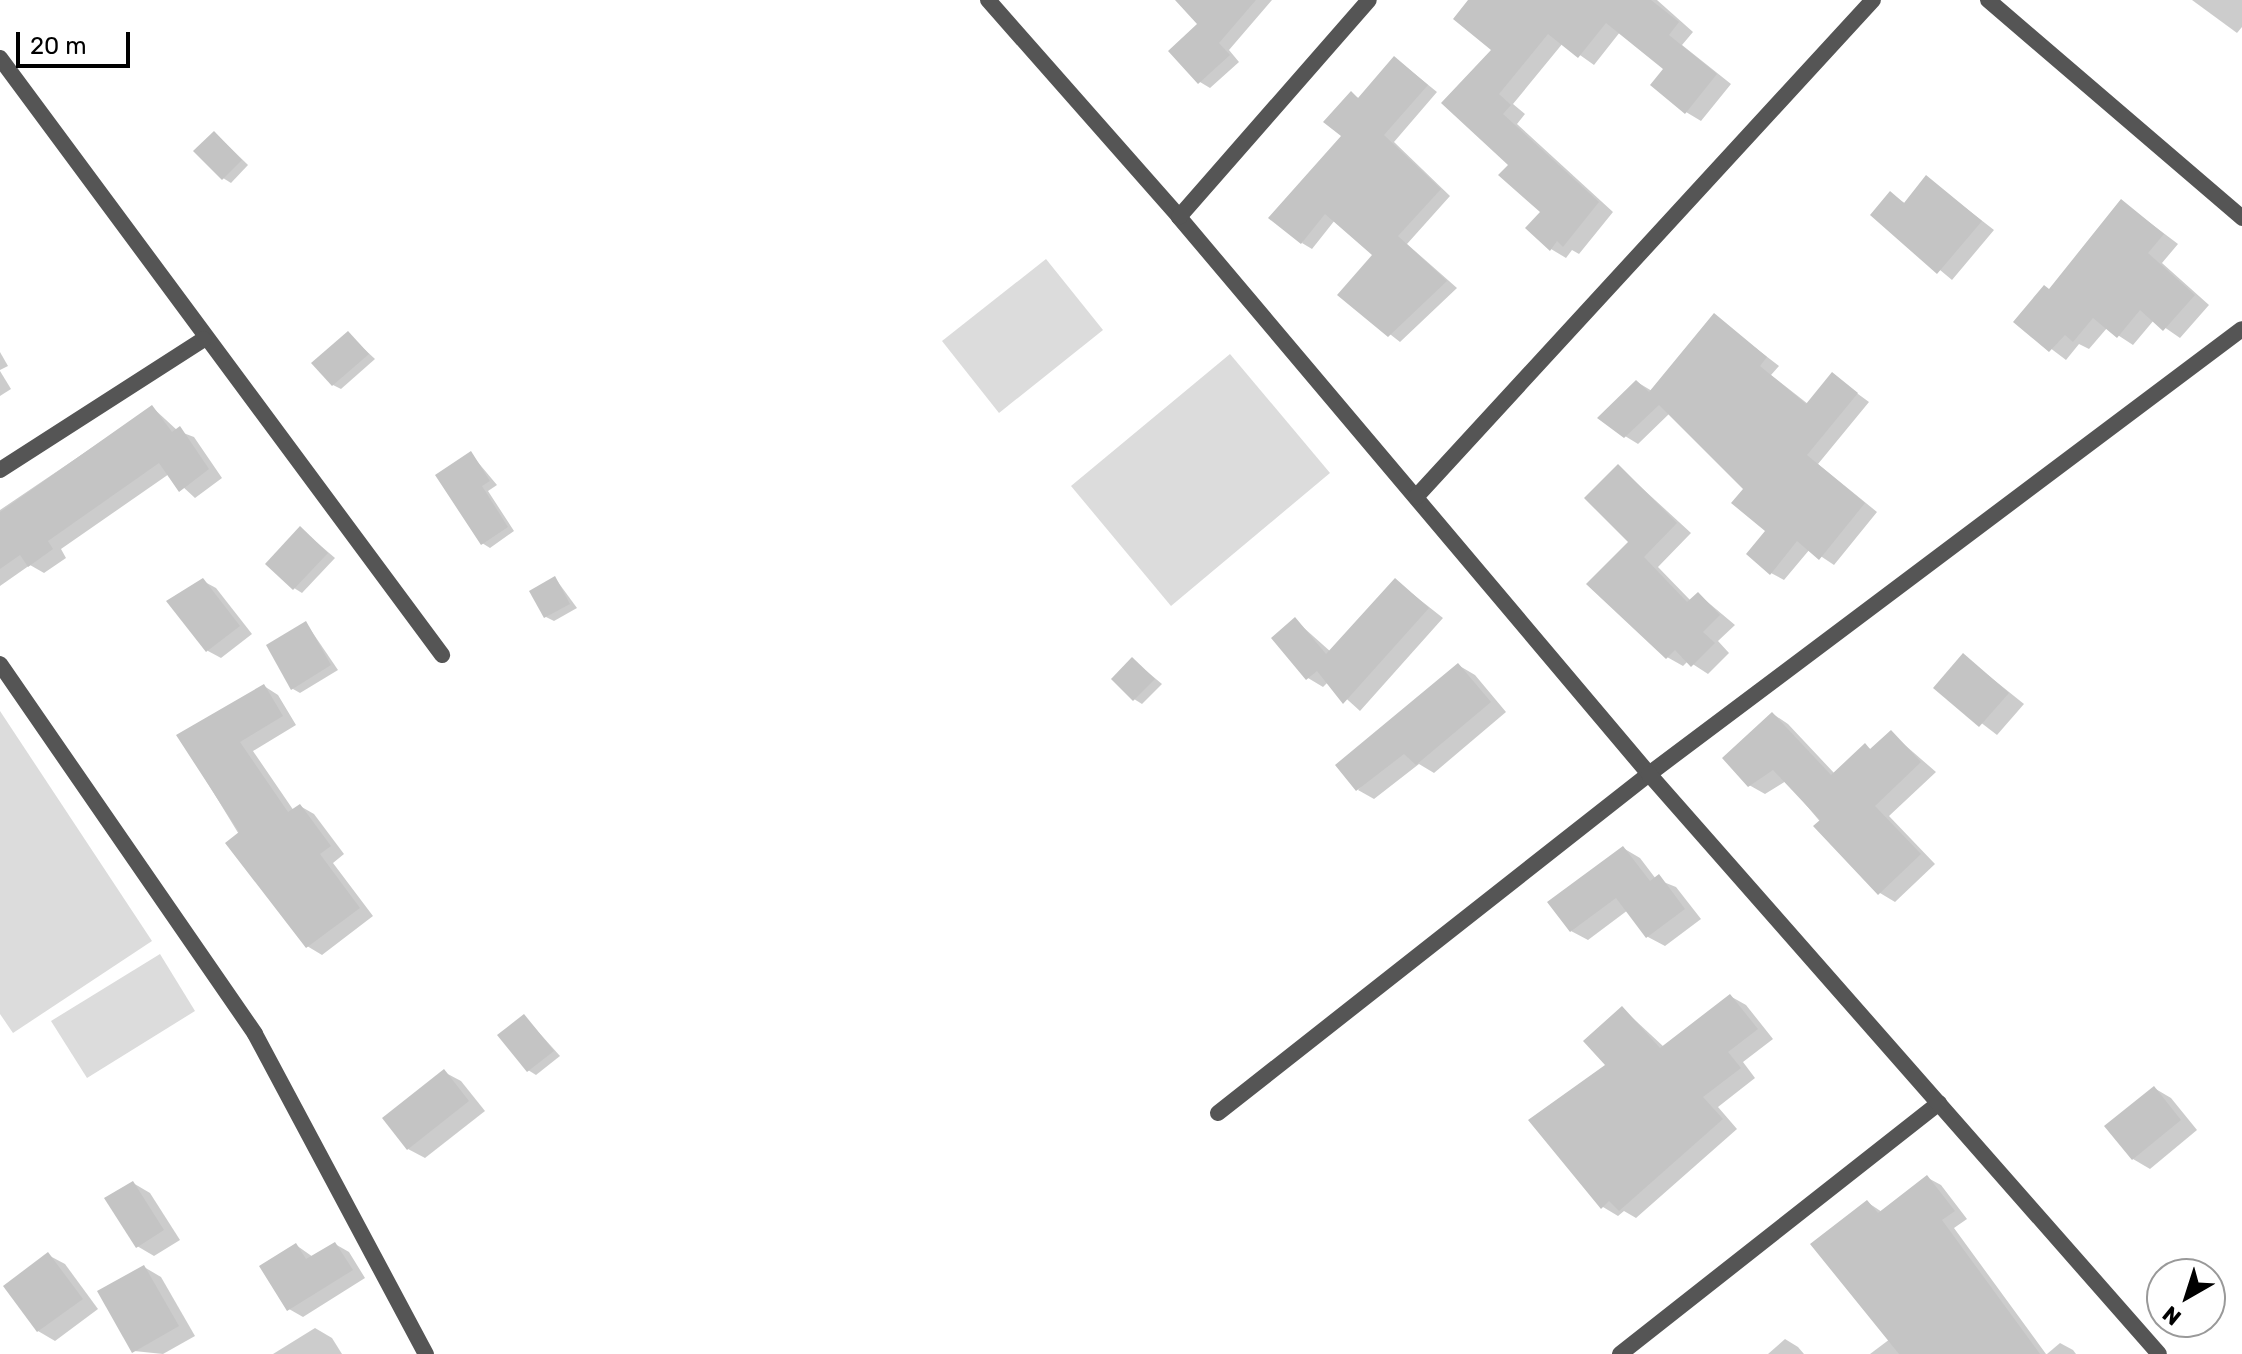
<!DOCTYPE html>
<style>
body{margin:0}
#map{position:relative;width:2242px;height:1354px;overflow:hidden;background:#fff;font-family:Rubik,sans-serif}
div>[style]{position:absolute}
.green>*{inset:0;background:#dcdcdc}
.shadow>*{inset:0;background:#0003}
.building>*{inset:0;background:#c4c4c4}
.service>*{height:16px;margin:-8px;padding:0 8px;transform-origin:8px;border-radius:8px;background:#555}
.minor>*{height:16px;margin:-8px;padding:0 8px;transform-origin:8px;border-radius:8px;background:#555}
span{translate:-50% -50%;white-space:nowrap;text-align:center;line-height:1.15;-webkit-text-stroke:7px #fff;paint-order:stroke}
.north{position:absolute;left:2146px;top:1258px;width:80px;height:80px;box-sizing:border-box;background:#fff;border:2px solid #999;border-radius:50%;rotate:219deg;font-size:22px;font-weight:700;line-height:32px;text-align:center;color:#000}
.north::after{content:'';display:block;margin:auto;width:28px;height:36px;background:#000;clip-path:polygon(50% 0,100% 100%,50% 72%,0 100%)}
.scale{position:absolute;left:16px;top:32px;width:114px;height:36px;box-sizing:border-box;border:4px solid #000;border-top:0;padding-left:10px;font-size:24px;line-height:28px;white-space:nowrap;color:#000;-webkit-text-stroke:6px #fff;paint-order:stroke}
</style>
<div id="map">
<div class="green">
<div style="clip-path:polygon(1046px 259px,1103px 330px,999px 413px,942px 341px)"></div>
<div style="clip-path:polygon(1230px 354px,1330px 473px,1171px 606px,1071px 486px)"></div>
<div style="clip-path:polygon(0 711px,152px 941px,13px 1033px,0 1014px)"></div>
<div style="clip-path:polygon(160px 954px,195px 1011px,87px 1078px,51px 1021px)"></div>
</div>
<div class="shadow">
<div style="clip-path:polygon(1177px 0,1272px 0,1229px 50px,1239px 62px,1210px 88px,1200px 82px,1200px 24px)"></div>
<div style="clip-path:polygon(1471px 0,1657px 0,1693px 32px,1682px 45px,1731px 84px,1701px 121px,1686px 112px,1666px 68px,1620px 32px,1594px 65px,1563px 43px,1513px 104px,1525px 114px,1517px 124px,1613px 212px,1579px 254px,1572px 250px,1566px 258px,1551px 249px,1543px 212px,1511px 164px,1444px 103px,1494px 50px)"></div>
<div style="clip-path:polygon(2192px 0,2242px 0,2242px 27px,2237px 33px)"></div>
<div style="clip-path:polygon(1395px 58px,1437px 92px,1394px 142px,1450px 196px,1407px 244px,1457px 288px,1400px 342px,1340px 295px,1374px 255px,1335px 220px,1312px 249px,1302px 243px,1344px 136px,1351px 94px,1360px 99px)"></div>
<div style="clip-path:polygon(215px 133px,248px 165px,231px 183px,223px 178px)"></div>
<div style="clip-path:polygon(1927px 178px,1994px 230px,1952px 280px,1873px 214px,1890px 194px,1906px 204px)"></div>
<div style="clip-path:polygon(2121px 201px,2178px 244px,2162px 263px,2209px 305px,2180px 338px,2154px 320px,2133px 345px,2107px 328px,2089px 349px,2079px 344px,2066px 360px,2016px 322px,2050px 291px)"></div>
<div style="clip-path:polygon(1714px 316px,1779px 366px,1771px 375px,1808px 404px,1832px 375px,1869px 402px,1818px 464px,1877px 512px,1834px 565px,1810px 549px,1784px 580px,1771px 573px,1768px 531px,1746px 489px,1670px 413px,1638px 444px,1625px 436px,1637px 382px,1652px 391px)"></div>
<div style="clip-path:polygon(348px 334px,375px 359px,341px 389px,333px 385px)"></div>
<div style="clip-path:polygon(0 352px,8px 366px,0 370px)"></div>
<div style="clip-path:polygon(0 371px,11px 389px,0 396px)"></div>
<div style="clip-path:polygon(152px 407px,178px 431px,194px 437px,222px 478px,195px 498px,169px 474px,61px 549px,66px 558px,44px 573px,30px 565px,0 586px,0 510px)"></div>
<div style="clip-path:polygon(471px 454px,497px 485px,488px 491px,514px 531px,490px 548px,482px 543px)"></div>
<div style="clip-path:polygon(1619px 467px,1691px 533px,1658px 567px,1691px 601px,1698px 594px,1735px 625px,1718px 641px,1729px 653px,1708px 674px,1688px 661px,1683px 666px,1667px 657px,1631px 542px)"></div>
<div style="clip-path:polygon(301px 529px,335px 558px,302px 593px,294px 588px)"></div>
<div style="clip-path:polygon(555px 578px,577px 608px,554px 621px,546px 617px)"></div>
<div style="clip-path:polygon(203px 581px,216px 588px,252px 634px,221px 658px,208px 651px)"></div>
<div style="clip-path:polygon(1396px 581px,1443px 618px,1360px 711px,1328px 682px,1323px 687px,1308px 678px,1295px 620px,1331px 652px)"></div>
<div style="clip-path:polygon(306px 623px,338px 670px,300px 693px,293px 689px)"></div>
<div style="clip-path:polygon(1964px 656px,2024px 704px,1997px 735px,1936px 688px)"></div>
<div style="clip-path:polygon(1133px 660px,1162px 684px,1142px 704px,1134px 699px)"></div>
<div style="clip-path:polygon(1458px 665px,1475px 675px,1506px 712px,1434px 773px,1419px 764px,1374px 799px,1358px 790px)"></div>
<div style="clip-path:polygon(264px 686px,278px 695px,296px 725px,253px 751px,294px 811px,300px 806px,314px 814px,344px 854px,333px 863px,373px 916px,322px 955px,307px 946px,179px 736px)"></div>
<div style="clip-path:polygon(1773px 714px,1788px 724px,1835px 774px,1865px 746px,1872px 750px,1891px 733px,1936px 772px,1889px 816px,1935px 864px,1895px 902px,1880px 893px,1786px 781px,1765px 794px,1749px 785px)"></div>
<div style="clip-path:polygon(1623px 848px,1640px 858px,1656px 879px,1676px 887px,1701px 919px,1665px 946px,1648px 937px,1628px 910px,1588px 940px,1571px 931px)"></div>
<div style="clip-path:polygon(1730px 996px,1746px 1005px,1773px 1039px,1743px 1062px,1755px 1078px,1718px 1107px,1737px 1129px,1636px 1218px,1624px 1211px,1618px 1216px,1603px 1207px,1608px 1065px,1622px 1008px,1664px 1047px)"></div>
<div style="clip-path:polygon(524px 1016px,560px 1056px,536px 1075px,528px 1070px)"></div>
<div style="clip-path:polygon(444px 1072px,461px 1081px,485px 1111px,425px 1158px,408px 1149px)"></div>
<div style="clip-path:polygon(2154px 1088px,2171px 1098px,2197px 1130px,2150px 1169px,2133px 1159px)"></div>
<div style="clip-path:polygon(1928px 1178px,1941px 1185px,1967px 1219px,1954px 1228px,2046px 1354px,1870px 1354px,1890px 1339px,1867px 1202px,1882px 1212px)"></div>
<div style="clip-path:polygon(133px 1183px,150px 1193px,180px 1240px,154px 1256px,137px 1246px)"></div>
<div style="clip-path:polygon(335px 1244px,349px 1252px,365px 1278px,303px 1317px,289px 1309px,296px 1245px,313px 1257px)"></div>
<div style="clip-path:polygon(48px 1255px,65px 1264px,98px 1309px,55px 1341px,38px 1331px)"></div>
<div style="clip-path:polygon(144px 1267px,161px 1277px,195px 1336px,163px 1354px,134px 1351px)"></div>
<div style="clip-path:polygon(315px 1328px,332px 1338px,342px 1354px,273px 1354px)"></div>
<div style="clip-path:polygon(1785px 1339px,1798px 1347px,1804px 1354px,1768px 1354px)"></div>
<div style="clip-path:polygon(2060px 1343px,2073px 1350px,2076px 1354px,2047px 1354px)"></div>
</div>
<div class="building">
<div style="clip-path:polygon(1175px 0,1256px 0,1219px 43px,1230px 55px,1198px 84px,1168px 51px,1197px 24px)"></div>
<div style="clip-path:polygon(1468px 0,1651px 0,1679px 22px,1669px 35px,1717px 74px,1685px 114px,1650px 85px,1663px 69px,1606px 23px,1578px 58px,1548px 34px,1499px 94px,1511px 105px,1503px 114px,1599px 202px,1563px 247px,1557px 241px,1550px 251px,1525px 228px,1540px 212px,1498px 175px,1508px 165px,1441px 103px,1491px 50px,1453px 19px)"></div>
<div style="clip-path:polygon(1394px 56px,1428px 85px,1384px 135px,1441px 189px,1398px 236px,1447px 281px,1388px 337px,1337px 295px,1372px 255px,1325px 214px,1301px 244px,1268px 218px,1341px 136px,1323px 122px,1351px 91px,1358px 98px)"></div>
<div style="clip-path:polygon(214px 131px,242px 160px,222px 180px,193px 151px)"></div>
<div style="clip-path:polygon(1926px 175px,1982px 221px,1937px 274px,1870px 215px,1890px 191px,1904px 203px)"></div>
<div style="clip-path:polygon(2121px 199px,2164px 234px,2148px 253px,2195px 295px,2163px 331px,2140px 310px,2117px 338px,2093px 318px,2073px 342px,2065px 335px,2049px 352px,2013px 322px,2044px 285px,2049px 289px)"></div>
<div style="clip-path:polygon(1714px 313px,1767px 357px,1760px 366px,1806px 404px,1832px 372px,1858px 393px,1807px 455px,1865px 503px,1819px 560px,1797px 541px,1770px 575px,1746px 554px,1765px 531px,1731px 503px,1743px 489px,1659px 405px,1624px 438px,1597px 418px,1636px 380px,1649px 392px)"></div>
<div style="clip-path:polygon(348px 331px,369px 354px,332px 386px,311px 363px)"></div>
<div style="clip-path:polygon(152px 405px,172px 432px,180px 426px,209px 469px,179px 492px,159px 463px,48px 541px,53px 549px,28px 567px,20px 555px,0 569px,0 512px)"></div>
<div style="clip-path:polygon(471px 451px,490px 481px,482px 486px,508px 527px,481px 545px,435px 475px)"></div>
<div style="clip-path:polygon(1618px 464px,1677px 523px,1644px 557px,1687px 602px,1698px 592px,1720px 615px,1703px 632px,1715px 643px,1691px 667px,1675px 650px,1666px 659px,1586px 584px,1628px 542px,1584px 498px)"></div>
<div style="clip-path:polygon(300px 526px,328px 553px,293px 590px,265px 564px)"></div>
<div style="clip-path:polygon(555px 576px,570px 604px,544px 618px,529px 591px)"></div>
<div style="clip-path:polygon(203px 578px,240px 626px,206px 652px,166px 601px)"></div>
<div style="clip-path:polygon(1395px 578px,1429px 608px,1343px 704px,1317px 671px,1306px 680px,1271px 638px,1295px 617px,1326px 654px)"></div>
<div style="clip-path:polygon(306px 621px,331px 665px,291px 690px,266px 645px)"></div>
<div style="clip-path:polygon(1963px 653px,2009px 693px,1979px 727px,1933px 688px)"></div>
<div style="clip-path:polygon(1132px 657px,1155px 679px,1133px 701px,1111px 679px)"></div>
<div style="clip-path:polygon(1458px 663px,1491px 702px,1416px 765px,1404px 754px,1356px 791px,1335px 765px)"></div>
<div style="clip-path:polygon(264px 684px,283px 716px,240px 742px,288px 812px,300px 804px,331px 846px,320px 854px,360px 908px,306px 948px,225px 843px,239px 832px,176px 735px)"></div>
<div style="clip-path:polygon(1772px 712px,1831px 775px,1865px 743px,1870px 749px,1891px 730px,1921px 762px,1875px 806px,1921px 854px,1878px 895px,1813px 826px,1820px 820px,1773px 770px,1748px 787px,1722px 758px)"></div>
<div style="clip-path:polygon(1623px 846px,1650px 881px,1659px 874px,1685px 909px,1646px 938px,1616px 898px,1570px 932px,1547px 902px)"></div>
<div style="clip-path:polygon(1730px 994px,1758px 1029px,1728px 1052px,1741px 1068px,1703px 1097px,1723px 1119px,1619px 1211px,1609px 1201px,1601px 1209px,1528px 1120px,1605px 1065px,1583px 1041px,1622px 1006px,1660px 1048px)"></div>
<div style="clip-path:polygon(524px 1014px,554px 1051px,527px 1072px,497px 1035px)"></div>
<div style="clip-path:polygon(444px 1069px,469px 1101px,407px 1150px,382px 1118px)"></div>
<div style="clip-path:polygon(2154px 1086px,2181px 1120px,2132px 1160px,2104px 1126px)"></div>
<div style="clip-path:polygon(1927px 1175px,1955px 1211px,1942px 1220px,2040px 1354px,1899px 1354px,1810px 1244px,1867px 1200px,1878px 1213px)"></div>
<div style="clip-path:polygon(133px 1181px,164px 1230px,136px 1248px,104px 1198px)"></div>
<div style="clip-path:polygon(335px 1242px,353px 1270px,287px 1311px,259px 1266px,296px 1243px,306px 1259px)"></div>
<div style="clip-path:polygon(48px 1252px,83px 1299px,37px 1332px,3px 1286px)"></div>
<div style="clip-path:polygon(144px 1265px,179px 1326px,132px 1353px,97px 1291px)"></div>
</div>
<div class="service">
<div style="left:1218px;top:1113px;width:548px;rotate:-38.19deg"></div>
<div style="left:1649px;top:774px;width:741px;rotate:-36.89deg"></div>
<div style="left:1620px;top:1354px;width:406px;rotate:-38.2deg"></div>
</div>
<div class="minor">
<div style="left:988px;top:0;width:289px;rotate:48.6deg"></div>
<div style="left:1179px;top:217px;width:729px;rotate:49.84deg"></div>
<div style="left:1649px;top:774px;width:772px;rotate:48.67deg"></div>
<div style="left:1988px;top:0;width:335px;rotate:40.6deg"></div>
<div style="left:0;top:58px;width:743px;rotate:53.48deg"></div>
<div style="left:1179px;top:217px;width:288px;rotate:-48.8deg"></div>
<div style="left:0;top:470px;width:242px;rotate:-32.7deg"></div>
<div style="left:1416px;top:497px;width:675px;rotate:-47.4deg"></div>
<div style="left:0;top:664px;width:449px;rotate:55.4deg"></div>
<div style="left:255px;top:1034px;width:363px;rotate:61.9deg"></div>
</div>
<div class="north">N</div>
<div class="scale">20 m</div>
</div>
